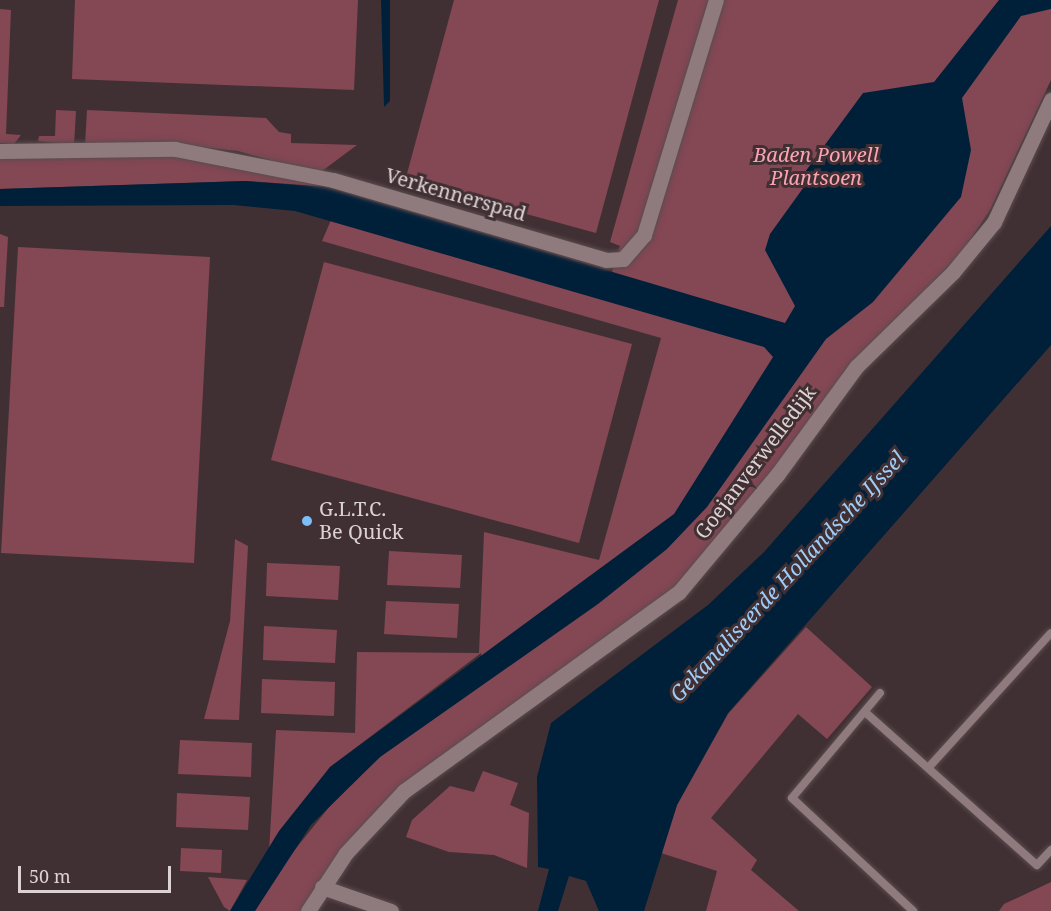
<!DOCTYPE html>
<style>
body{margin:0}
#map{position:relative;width:1051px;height:911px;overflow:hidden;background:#413033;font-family:"Noto Serif",serif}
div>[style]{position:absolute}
.green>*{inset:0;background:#844754}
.water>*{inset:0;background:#00203a}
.roads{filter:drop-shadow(0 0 2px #5a4c4f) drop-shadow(0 0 2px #5a4c4f)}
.service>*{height:8px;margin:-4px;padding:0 4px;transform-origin:4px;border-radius:4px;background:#8f7b7e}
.minor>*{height:15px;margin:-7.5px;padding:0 7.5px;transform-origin:7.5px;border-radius:7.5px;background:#8f7b7e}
.dots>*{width:16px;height:16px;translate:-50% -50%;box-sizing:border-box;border:3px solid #413033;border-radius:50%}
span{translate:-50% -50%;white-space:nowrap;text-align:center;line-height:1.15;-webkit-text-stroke:6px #413033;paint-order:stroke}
.park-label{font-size:20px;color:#fba3b3;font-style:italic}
.street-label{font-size:20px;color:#ddd2d3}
.poi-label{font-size:20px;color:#ddd2d3}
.left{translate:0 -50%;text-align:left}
.water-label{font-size:21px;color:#9ecdf9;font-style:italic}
.scale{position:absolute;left:18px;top:866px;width:153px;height:27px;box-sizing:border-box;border:3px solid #ddd2d3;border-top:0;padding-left:8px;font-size:18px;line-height:21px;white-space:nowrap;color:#ddd2d3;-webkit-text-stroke:4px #413033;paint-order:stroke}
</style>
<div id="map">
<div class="green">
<div style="clip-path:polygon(75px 0,358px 0,354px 90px,72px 79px)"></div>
<div style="clip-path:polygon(454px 0,659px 0,596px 233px,405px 181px)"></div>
<div style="clip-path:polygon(678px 0,1051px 0,1051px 80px,990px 210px,962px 252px,856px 362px,724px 537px,671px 593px,436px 766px,301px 911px,255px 911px,285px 862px,334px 801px,380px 757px,486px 682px,481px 653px,330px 767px,269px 852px,276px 730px,355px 733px,357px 652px,479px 653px,484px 532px,599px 560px,661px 338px,322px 241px,331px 220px,676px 321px,609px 282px,620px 246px,610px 242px)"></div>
<div style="clip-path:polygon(0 9px,11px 10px,6px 134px,21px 135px,14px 144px,0 143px)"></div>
<div style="clip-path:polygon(56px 110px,76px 111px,74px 145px,38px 141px,39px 136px,55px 136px)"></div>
<div style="clip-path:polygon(87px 110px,266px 118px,279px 132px,291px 134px,291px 143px,357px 145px,318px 174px,238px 151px,172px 144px,85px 145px)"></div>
<div style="clip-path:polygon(154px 150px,295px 177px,319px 186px,245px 181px,0 189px,0 159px)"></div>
<div style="clip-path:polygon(0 234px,8px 237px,4px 307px,0 307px)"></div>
<div style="clip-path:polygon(18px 247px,210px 257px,194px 563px,1px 553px)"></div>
<div style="clip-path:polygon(324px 262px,632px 344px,579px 543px,271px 460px)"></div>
<div style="clip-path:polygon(235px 539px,248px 546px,239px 720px,204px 719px,230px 621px)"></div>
<div style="clip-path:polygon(389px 551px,462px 555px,460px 588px,387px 585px)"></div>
<div style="clip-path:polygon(267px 563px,340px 566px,338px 600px,266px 596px)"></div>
<div style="clip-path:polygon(386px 601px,459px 604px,457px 638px,384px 634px)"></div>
<div style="clip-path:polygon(264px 626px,337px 630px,335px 663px,263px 660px)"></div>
<div style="clip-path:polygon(806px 627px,872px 687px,827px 739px,798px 714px,711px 818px,757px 860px,751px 870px,799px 911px,706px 911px,717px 871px,661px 853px,677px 805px,728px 714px)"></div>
<div style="clip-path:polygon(262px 679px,335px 682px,334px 716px,261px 713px)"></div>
<div style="clip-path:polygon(180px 740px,252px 743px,251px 777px,178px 774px)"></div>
<div style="clip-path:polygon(483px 771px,518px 783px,510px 805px,529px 813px,527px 868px,494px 855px,449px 852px,406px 837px,412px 820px,450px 786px,474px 792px)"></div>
<div style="clip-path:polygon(177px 793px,250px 797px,248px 830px,176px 827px)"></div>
<div style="clip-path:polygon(181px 848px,222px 850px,221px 873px,180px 871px)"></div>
<div style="clip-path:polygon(208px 877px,247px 880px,230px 911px,224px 907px)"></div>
<div style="clip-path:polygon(1051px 882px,1051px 911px,999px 911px,1004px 904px)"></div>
</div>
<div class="water">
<div style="clip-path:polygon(381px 0,390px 0,390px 101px,384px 107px)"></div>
<div style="clip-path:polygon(999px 0,1051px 0,1051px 9px,1021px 16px,962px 98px,971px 150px,961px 197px,873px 302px,826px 339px,707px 507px,667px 549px,598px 604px,380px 757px,311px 825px,255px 911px,230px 911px,279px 831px,330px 767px,674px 514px,773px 357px,764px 347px,295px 211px,234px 205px,0 206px,0 189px,245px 181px,325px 187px,785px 323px,795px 306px,765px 250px,770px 234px,806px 184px,805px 172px,863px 93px,934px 82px)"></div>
<div style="clip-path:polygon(1051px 226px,1051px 345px,728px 713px,677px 805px,644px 911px,599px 911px,586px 881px,569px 876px,558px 911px,538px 911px,549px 869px,538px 867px,537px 777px,551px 723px,708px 605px,764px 552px)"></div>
</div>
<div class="roads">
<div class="service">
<div style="left:880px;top:693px;width:137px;rotate:130deg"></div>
<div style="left:792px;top:798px;width:166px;rotate:43deg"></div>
<div style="left:865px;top:712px;width:230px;rotate:41.7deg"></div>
<div style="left:1037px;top:865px;width:21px;rotate:-47deg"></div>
<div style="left:929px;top:767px;width:181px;rotate:-47.7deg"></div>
</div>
<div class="minor">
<div style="left:0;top:151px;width:175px;rotate:-0.7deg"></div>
<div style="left:175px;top:149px;width:161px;rotate:11.1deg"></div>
<div style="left:333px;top:180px;width:284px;rotate:16.3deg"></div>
<div style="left:606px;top:260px;width:17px;rotate:-3deg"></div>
<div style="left:623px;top:259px;width:32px;rotate:-49deg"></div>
<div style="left:644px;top:235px;width:246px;rotate:-73deg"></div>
<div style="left:322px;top:887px;width:73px;rotate:19.2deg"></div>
<div style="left:308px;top:911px;width:69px;rotate:-56.8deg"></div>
<div style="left:346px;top:853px;width:85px;rotate:-46.9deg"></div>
<div style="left:404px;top:791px;width:339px;rotate:-35.9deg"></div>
<div style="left:679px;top:592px;width:153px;rotate:-50.1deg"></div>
<div style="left:777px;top:475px;width:134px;rotate:-53.8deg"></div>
<div style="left:856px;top:367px;width:136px;rotate:-44.4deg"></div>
<div style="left:953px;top:272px;width:65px;rotate:-50.6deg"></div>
<div style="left:994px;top:222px;width:135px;rotate:-65deg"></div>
</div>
</div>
<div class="dots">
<div style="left:307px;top:521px;background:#7dbef9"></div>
</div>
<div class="park-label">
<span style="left:816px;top:166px">Baden Powell<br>Plantsoen</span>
</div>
<div class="street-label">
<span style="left:456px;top:194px;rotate:16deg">Verkennerspad</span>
<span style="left:755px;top:462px;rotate:-53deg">Goejanverwelledijk</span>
</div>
<div class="poi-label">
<span class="left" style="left:319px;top:520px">G.L.T.C.<br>Be Quick</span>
</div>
<div class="water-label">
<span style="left:787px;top:576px;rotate:-47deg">Gekanaliseerde Hollandsche IJssel</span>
</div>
<div class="scale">50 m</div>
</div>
